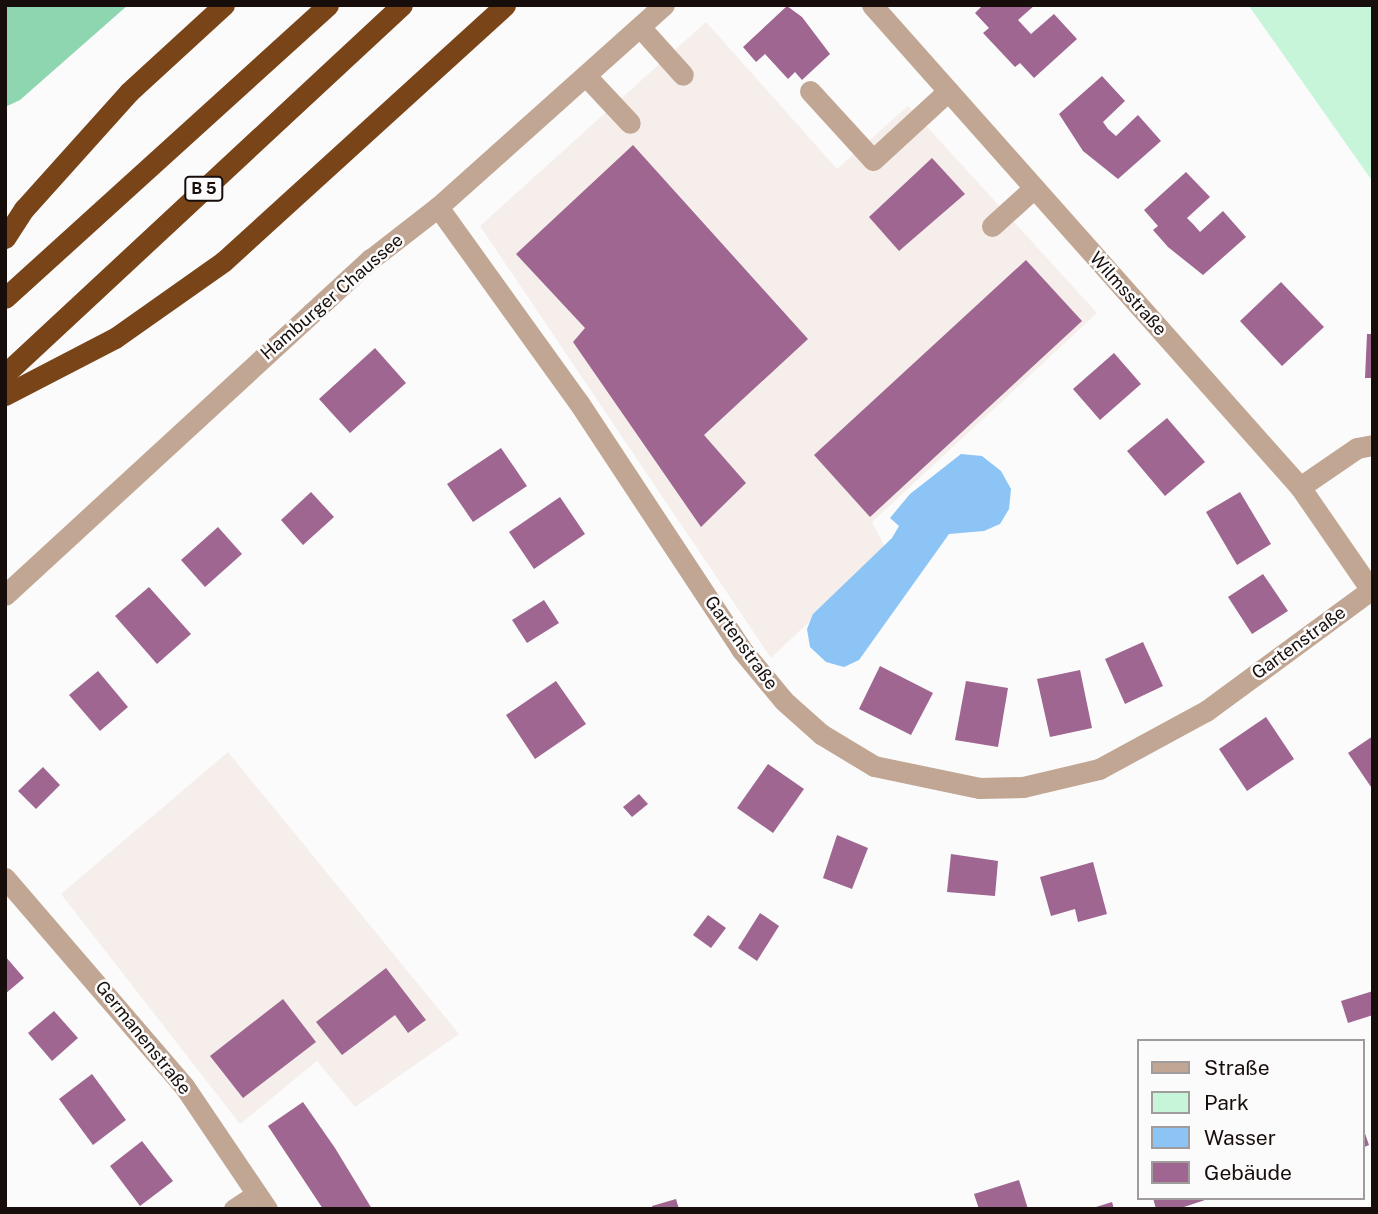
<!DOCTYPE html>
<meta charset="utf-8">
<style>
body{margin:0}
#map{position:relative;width:1378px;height:1214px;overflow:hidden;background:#fbfbfb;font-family:"Public Sans",sans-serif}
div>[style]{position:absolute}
.built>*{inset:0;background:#f5eeeb}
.green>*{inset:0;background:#c6f5da}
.forest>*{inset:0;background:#8dd6b0}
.water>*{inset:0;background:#8cc4f6}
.building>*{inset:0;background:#9e6690}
.minor>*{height:21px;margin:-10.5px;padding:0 10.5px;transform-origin:10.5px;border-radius:10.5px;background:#c1a693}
.highway>*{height:21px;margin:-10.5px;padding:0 10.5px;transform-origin:10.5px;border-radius:10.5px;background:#794518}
span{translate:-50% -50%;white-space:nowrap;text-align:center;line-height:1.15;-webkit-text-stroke:5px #fbfbfb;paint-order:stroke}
.shield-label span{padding:2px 5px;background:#fbfbfb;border:2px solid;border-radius:5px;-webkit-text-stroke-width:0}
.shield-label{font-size:16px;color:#170e0b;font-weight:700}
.street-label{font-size:18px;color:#170e0b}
.frame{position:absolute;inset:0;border:7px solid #170e0b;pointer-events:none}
.legend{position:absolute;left:1137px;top:1039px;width:228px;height:161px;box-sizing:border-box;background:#fbfbfb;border:2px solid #a09c9b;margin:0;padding:9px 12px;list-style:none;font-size:21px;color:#170e0b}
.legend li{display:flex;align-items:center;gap:14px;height:35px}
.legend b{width:35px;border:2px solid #a09c9b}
</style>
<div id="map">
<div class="built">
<div style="clip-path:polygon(706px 22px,837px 169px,908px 106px,1097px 313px,872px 522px,886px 549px,771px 658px,480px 226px)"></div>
<div style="clip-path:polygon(228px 752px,459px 1034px,355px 1107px,317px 1061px,240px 1124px,61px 894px)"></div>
</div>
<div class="green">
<div style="clip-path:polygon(1248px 5px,1373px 5px,1373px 182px,1249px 6px)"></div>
</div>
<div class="forest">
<div style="clip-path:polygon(5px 5px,128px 5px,20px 100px,5px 107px)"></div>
</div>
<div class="water">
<div style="clip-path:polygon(961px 454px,982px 456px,1001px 471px,1011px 489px,1009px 509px,1000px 524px,984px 531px,949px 534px,859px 660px,844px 667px,826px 662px,810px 647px,807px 629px,813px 614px,892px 538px,899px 526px,890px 518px,910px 494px)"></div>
</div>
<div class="building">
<div style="clip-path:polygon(983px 5px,1035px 5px,1018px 20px,1031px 34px,1054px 14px,1077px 39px,1034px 78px,1020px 63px,1015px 67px,983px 33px,989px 28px,975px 13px)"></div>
<div style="clip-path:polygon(787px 6px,802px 17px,830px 54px,802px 80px,795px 72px,788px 79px,765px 54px,756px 62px,743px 47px)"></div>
<div style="clip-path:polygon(1102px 76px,1125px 101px,1103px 122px,1108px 129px,1116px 136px,1138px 115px,1161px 141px,1118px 179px,1083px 151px,1059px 114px)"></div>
<div style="clip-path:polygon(633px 145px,808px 339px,704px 435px,746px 483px,701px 527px,573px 342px,585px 328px,516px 254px)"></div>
<div style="clip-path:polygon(932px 158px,965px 194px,899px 251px,869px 217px)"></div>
<div style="clip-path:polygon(1186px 172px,1210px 197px,1187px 218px,1193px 224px,1200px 232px,1223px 211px,1246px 237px,1203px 275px,1168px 247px,1153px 230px,1158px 226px,1144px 210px)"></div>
<div style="clip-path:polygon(1026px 260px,1082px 321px,870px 517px,814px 455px)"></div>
<div style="clip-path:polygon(1281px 282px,1324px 327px,1282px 366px,1240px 321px)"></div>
<div style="clip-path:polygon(1367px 334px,1373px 334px,1373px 378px,1365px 378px)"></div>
<div style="clip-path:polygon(375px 348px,406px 383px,350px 433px,319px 399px)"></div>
<div style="clip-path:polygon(1114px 353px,1141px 384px,1100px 420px,1073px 389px)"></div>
<div style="clip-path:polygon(1167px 418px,1205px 462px,1165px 496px,1127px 451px)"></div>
<div style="clip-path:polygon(501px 448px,527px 486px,473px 522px,447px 484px)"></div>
<div style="clip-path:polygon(311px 492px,334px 517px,303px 545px,281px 520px)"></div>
<div style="clip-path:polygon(1240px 492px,1271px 544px,1237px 565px,1206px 512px)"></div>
<div style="clip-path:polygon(560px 497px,585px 534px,534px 569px,509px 532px)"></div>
<div style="clip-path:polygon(218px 527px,242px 554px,205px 587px,181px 560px)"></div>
<div style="clip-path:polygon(1263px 574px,1288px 611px,1252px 634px,1228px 597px)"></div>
<div style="clip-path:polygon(149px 587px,191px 634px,157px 664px,115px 616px)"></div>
<div style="clip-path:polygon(544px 600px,559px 623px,527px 643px,512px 620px)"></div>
<div style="clip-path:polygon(1143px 642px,1163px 686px,1125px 704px,1105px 659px)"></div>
<div style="clip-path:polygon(880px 666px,933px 693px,911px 735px,859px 709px)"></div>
<div style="clip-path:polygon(1080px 670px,1092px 728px,1050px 737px,1037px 679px)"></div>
<div style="clip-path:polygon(98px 671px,128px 707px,100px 731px,69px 695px)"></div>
<div style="clip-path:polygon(556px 681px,586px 724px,535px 759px,506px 715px)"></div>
<div style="clip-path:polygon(966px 681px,1008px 688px,998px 747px,955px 740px)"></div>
<div style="clip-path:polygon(1266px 717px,1294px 759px,1247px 791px,1219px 749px)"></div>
<div style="clip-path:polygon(1373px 736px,1373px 790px,1348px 753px)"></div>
<div style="clip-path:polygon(768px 764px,804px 789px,773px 833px,737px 808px)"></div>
<div style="clip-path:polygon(43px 767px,60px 785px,36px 809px,18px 791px)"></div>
<div style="clip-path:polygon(639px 794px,648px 804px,632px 817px,623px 807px)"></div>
<div style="clip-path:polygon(837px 835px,868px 848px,852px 889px,823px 878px)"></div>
<div style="clip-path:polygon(951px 854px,998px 861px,995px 896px,947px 892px)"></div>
<div style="clip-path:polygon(1093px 862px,1107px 914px,1078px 922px,1075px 909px,1051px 916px,1040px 877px)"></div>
<div style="clip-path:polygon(760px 913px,779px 926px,757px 961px,738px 948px)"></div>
<div style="clip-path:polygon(708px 915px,726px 928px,711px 948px,693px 935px)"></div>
<div style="clip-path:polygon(5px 956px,24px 978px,5px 994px)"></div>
<div style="clip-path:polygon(386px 968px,426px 1020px,408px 1033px,395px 1015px,342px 1055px,316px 1022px)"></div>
<div style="clip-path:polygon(1373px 991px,1373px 1015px,1348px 1023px,1341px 1001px)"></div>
<div style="clip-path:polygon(283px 999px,316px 1042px,243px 1098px,210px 1056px)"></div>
<div style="clip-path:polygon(54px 1011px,78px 1038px,52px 1061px,28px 1033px)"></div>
<div style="clip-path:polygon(92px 1074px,126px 1120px,93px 1145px,59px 1099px)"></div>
<div style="clip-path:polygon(303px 1102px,335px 1148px,372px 1209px,323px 1209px,268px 1126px)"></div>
<div style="clip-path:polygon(1362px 1125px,1369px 1145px,1362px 1148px)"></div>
<div style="clip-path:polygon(142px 1141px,173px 1181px,140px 1206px,110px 1166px)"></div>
<div style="clip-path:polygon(1019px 1180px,1028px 1209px,979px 1209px,974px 1194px)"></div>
<div style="clip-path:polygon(1153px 1198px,1204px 1198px,1205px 1200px,1178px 1209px,1156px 1209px)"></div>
<div style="clip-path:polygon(676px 1199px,679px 1209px,653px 1209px,652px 1206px)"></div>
<div style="clip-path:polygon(1112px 1202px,1114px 1209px,1093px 1209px,1093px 1208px)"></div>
</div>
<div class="minor">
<div style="left:872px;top:5px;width:645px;rotate:48.4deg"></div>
<div style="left:1300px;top:487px;width:129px;rotate:55.4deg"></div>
<div style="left:640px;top:27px;width:64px;rotate:48.1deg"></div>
<div style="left:586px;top:76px;width:64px;rotate:46.9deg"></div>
<div style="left:810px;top:91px;width:93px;rotate:47.6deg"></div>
<div style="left:873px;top:160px;width:102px;rotate:-42.6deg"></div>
<div style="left:438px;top:207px;width:241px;rotate:54.3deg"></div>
<div style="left:579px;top:403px;width:295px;rotate:56.6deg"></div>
<div style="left:741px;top:649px;width:67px;rotate:50.4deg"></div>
<div style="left:784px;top:701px;width:50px;rotate:41.7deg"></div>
<div style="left:821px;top:734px;width:62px;rotate:31.1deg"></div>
<div style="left:874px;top:766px;width:107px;rotate:11.8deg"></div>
<div style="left:979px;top:788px;width:44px;rotate:-1.3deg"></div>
<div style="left:1023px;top:787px;width:78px;rotate:-13.3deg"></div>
<div style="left:1099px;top:769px;width:122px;rotate:-28.5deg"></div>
<div style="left:1206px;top:711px;width:205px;rotate:-36.3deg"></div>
<div style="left:992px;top:226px;width:57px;rotate:-42.1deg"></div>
<div style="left:1300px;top:487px;width:69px;rotate:-34.4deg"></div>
<div style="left:1357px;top:448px;width:16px;rotate:-11deg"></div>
<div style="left:5px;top:595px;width:497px;rotate:-42.6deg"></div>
<div style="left:371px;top:259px;width:85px;rotate:-37.8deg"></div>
<div style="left:438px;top:207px;width:303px;rotate:-41.8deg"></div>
<div style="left:5px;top:878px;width:274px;rotate:49.3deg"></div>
<div style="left:184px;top:1086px;width:148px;rotate:56deg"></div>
<div style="left:234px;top:1209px;width:27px;rotate:-33deg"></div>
</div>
<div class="highway">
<div style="left:5px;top:238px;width:35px;rotate:-57deg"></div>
<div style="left:24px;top:209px;width:157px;rotate:-48.1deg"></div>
<div style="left:129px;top:92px;width:129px;rotate:-42.5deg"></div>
<div style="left:5px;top:298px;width:436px;rotate:-42.2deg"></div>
<div style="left:5px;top:374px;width:542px;rotate:-42.91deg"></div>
<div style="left:5px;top:395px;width:124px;rotate:-27.4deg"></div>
<div style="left:115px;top:338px;width:133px;rotate:-35.2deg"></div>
<div style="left:224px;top:261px;width:380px;rotate:-42.3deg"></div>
</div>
<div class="shield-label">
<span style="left:204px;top:189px">B 5</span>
</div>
<div class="street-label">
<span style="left:1128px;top:294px;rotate:48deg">Wilmsstraße</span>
<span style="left:332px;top:297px;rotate:-41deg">Hamburger Chaussee</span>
<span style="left:741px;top:643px;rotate:54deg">Gartenstraße</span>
<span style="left:1299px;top:643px;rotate:-36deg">Gartenstraße</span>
<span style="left:143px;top:1038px;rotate:51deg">Germanenstraße</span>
</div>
<div class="frame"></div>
<ul class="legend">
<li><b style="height:9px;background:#c1a693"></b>Straße</li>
<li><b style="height:19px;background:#c6f5da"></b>Park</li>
<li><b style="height:19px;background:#8cc4f6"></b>Wasser</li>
<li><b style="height:19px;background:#9e6690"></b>Gebäude</li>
</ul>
</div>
